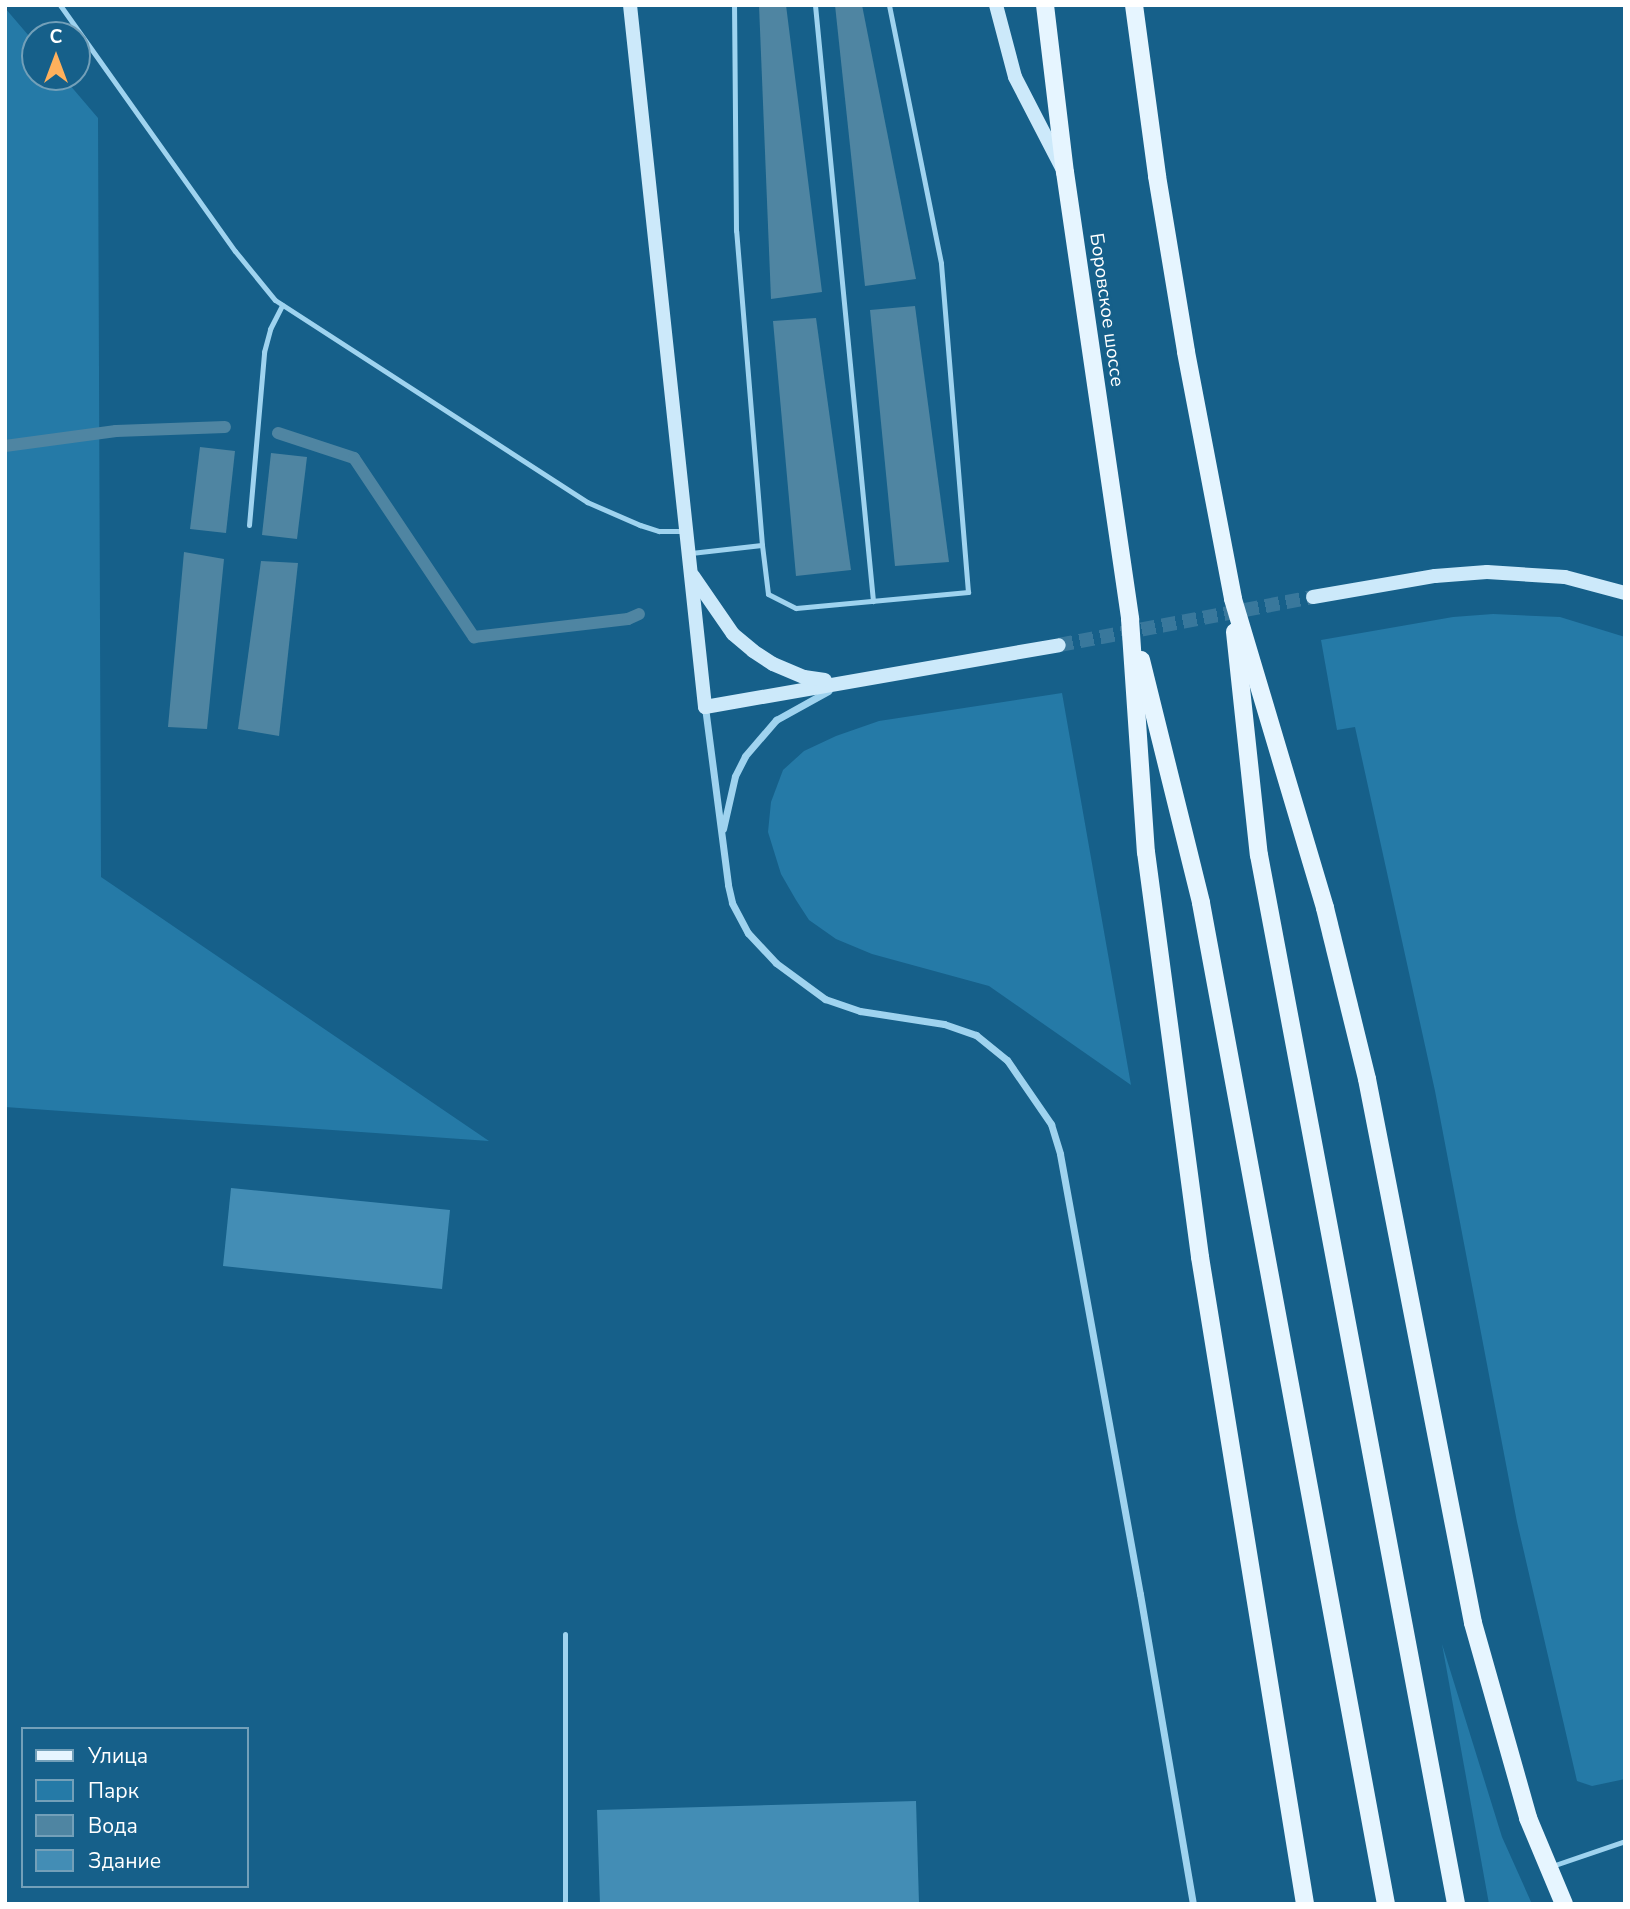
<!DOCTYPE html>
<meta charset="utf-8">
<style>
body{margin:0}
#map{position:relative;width:1630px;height:1909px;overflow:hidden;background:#16608a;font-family:"Nunito Sans",sans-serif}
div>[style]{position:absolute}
.green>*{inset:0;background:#257aa7}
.water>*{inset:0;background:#4f85a2}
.stream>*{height:12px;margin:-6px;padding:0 6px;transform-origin:6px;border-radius:6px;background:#4f85a2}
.building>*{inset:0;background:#438db5}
.secondary-tunnel>*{height:14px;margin-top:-7px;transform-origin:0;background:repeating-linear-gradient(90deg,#39789c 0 14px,transparent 0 21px)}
.lane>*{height:5px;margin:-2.5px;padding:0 2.5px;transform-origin:2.5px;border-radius:2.5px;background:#9fd3ef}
.street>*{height:7px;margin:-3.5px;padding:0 3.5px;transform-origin:3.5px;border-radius:3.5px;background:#9fd3ef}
.secondary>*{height:14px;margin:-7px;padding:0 7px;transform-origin:7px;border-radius:7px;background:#cce9fa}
.primary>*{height:18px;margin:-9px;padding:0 9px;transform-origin:9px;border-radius:9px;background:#e6f5ff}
span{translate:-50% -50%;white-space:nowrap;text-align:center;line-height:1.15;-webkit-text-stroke:5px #16608a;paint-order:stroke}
.street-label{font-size:19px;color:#fff}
.frame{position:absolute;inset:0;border:7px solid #fff;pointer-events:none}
.legend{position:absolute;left:21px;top:1727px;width:228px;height:161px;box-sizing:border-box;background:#16608a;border:2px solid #73a0b9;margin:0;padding:9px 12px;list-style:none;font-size:21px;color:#fff}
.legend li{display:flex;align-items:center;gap:14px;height:35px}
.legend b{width:35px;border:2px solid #73a0b9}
.north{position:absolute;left:21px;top:21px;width:70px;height:70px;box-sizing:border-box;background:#16608a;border:2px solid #73a0b9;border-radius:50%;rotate:0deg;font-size:19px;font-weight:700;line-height:28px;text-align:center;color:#fff}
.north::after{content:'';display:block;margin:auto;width:24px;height:32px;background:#ffb05c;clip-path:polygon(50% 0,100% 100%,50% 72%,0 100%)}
</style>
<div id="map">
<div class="green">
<div style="clip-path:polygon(5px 8px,35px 43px,35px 77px,63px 77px,98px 118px,101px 877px,489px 1141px,5px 1107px)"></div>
<div style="clip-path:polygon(1493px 614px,1560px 617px,1625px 637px,1625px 1779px,1592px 1786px,1577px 1781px,1517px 1522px,1435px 1091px,1355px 727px,1337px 730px,1321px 640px,1453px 617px)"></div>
<div style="clip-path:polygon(1062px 693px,1131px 1085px,989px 986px,872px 954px,836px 939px,809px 920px,796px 900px,781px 874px,768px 832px,771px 802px,783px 770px,804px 751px,836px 736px,879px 721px)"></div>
<div style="clip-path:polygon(1442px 1644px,1502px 1837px,1532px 1904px,1489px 1904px)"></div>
</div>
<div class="water">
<div style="clip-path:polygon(759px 5px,786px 5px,822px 292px,771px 299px)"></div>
<div style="clip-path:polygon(835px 5px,862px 5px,916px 279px,865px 286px)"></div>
<div style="clip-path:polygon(915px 306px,949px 562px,895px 566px,870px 310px)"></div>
<div style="clip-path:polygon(816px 318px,851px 570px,796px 576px,773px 321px)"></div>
<div style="clip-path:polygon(200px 447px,235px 451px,226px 533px,190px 529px)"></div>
<div style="clip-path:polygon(271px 453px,307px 457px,297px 539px,262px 535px)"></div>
<div style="clip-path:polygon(184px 552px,224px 559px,207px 729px,168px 727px)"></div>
<div style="clip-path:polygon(261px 561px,298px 563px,279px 736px,238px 729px)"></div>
</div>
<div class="stream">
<div style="left:278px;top:433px;width:80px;rotate:18.2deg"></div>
<div style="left:354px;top:458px;width:216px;rotate:56.2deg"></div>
<div style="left:474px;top:637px;width:155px;rotate:-6.7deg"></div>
<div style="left:628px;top:619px;width:12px;rotate:-24deg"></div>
<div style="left:5px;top:446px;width:112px;rotate:-7.7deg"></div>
<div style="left:116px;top:431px;width:109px;rotate:-2.1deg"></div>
</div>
<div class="building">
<div style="clip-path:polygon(231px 1188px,450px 1210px,442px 1289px,223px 1266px)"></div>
<div style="clip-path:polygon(916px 1801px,919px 1904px,600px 1904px,597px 1810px)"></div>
</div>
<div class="secondary-tunnel">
<div style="left:1059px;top:645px;width:258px;rotate:-10.7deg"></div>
</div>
<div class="lane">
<div style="left:60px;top:5px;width:302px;rotate:54.6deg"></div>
<div style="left:235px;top:251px;width:63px;rotate:50.8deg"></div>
<div style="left:275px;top:300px;width:372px;rotate:32.9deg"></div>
<div style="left:587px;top:502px;width:58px;rotate:23.5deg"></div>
<div style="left:640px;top:525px;width:20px;rotate:18deg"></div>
<div style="left:659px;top:531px;width:26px"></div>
<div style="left:815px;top:5px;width:599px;rotate:84.44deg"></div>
<div style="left:249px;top:525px;width:174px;rotate:-85deg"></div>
<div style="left:264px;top:352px;width:24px;rotate:-75deg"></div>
<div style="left:270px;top:329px;width:27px;rotate:-63deg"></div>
<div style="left:762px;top:545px;width:49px;rotate:83deg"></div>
<div style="left:768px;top:594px;width:31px;rotate:27deg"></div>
<div style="left:796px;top:608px;width:173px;rotate:-5.3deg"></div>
<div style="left:968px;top:592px;width:330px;rotate:-94.7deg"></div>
<div style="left:941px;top:263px;width:263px;rotate:-101.4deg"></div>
<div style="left:691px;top:553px;width:71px;rotate:-6.4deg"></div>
<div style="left:762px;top:545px;width:315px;rotate:-94.7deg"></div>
<div style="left:736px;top:231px;width:226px;rotate:-90.5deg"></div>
<div style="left:565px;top:1634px;width:270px;rotate:90deg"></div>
<div style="left:1552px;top:1866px;width:77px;rotate:-18.9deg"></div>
</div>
<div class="street">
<div style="left:705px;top:707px;width:179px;rotate:82.6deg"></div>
<div style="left:728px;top:885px;width:18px;rotate:77deg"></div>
<div style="left:732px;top:903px;width:34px;rotate:62deg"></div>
<div style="left:748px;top:933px;width:41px;rotate:47deg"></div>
<div style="left:776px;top:963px;width:61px;rotate:36.3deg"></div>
<div style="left:825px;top:999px;width:37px;rotate:19deg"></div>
<div style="left:860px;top:1011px;width:85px;rotate:8.8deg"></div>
<div style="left:944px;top:1024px;width:34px;rotate:19deg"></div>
<div style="left:976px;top:1035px;width:40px;rotate:39deg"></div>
<div style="left:1007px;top:1060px;width:78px;rotate:55.5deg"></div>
<div style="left:1051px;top:1124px;width:31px;rotate:73deg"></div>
<div style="left:1060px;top:1154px;width:447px;rotate:79.7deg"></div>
<div style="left:1140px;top:1594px;width:314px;rotate:80.3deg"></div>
<div style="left:723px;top:829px;width:54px;rotate:-77.2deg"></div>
<div style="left:735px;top:776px;width:22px;rotate:-63deg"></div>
<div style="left:745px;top:756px;width:48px;rotate:-49.3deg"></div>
<div style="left:776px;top:720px;width:60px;rotate:-29.1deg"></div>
</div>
<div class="secondary">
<div style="left:630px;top:5px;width:706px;rotate:83.9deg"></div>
<div style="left:705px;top:707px;width:359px;rotate:-9.9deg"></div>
<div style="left:996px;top:5px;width:74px;rotate:75.2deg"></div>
<div style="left:1015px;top:77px;width:102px;rotate:62.7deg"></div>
<div style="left:693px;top:576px;width:70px;rotate:55.4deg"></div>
<div style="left:733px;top:634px;width:26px;rotate:40deg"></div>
<div style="left:753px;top:651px;width:24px;rotate:33deg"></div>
<div style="left:773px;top:664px;width:34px;rotate:23deg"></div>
<div style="left:804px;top:677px;width:21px;rotate:8deg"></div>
<div style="left:1313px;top:597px;width:124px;rotate:-9.8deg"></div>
<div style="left:1435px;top:576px;width:52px;rotate:-4.4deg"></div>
<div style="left:1487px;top:572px;width:78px;rotate:3.7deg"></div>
<div style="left:1565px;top:577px;width:62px;rotate:14.9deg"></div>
</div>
<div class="primary">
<div style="left:1045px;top:5px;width:168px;rotate:83.2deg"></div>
<div style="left:1065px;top:172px;width:452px;rotate:81.7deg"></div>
<div style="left:1130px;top:619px;width:234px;rotate:86.1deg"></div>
<div style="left:1146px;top:852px;width:409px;rotate:82.4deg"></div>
<div style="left:1200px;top:1257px;width:655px;rotate:80.78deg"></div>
<div style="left:1134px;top:5px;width:173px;rotate:82.3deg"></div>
<div style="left:1157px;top:176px;width:178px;rotate:80.6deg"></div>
<div style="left:1186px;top:352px;width:251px;rotate:79.2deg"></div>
<div style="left:1233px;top:599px;width:322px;rotate:73.4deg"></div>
<div style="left:1325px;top:908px;width:176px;rotate:76.2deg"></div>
<div style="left:1367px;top:1079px;width:554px;rotate:78.97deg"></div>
<div style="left:1473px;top:1623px;width:203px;rotate:74.2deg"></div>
<div style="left:1528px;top:1818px;width:93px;rotate:67.3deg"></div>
<div style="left:1235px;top:632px;width:224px;rotate:83.9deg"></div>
<div style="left:1259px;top:855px;width:1067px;rotate:79.36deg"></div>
<div style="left:1141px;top:660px;width:250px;rotate:76.1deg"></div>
<div style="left:1201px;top:903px;width:1018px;rotate:79.53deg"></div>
</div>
<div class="street-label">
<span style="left:1106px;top:310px;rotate:82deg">Боровское шоссе</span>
</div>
<div class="frame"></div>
<ul class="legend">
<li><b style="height:9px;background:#e6f5ff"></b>Улица</li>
<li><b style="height:19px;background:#257aa7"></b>Парк</li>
<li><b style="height:19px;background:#4f85a2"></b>Вода</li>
<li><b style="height:19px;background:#438db5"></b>Здание</li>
</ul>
<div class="north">С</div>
</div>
